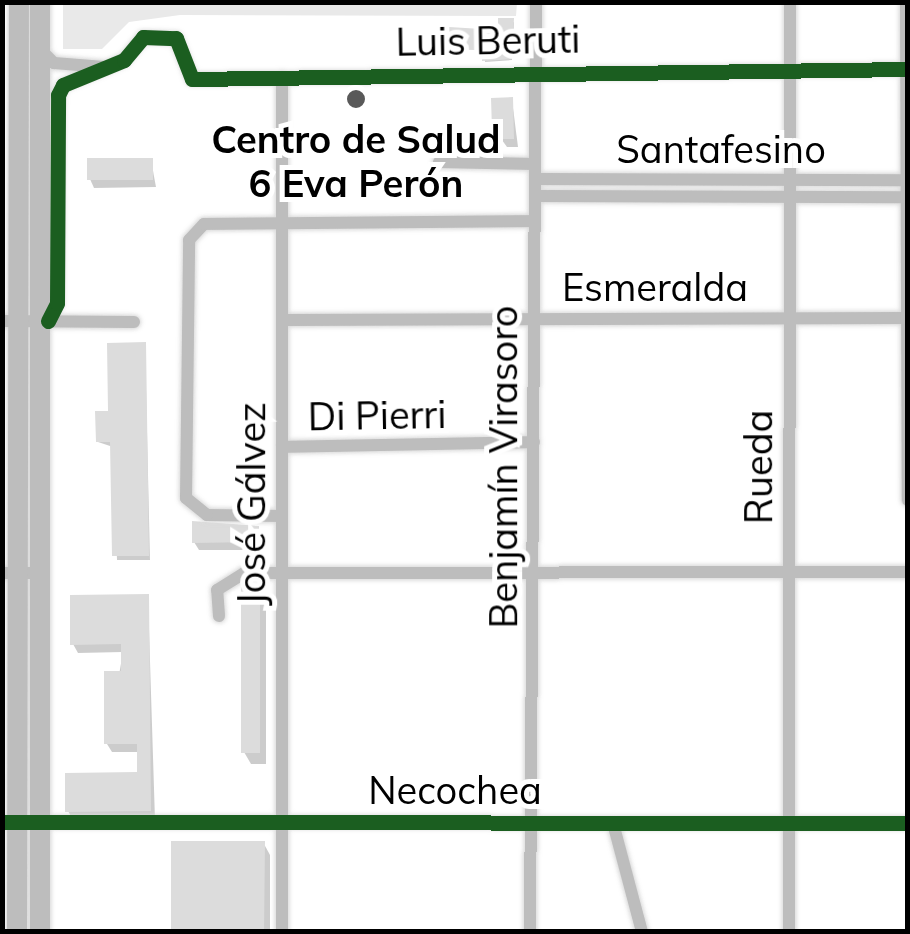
<!DOCTYPE html>
<meta charset="utf-8">
<style>
body{margin:0}
#map{position:relative;width:910px;height:934px;overflow:hidden;background:#fff;font-family:Mulish,sans-serif}
div>[style]{position:absolute}
.green>*{inset:0;background:#e9e9e9}
.shadow>*{inset:0;background:#0003}
.building>*{inset:0;background:#dcdcdc}
.roads{filter:drop-shadow(0 0 2px #dbdbdb) drop-shadow(0 0 2px #dbdbdb)}
.street>*{height:12px;margin:-6px;padding:0 6px;transform-origin:6px;border-radius:6px;background:#bdbdbd}
.primary>*{height:20px;margin:-10px;padding:0 10px;transform-origin:10px;border-radius:10px;background:#bdbdbd}
.cycleway>*{height:15px;margin:-7.5px;padding:0 7.5px;transform-origin:7.5px;border-radius:7.5px;background:#1b5e20}
.dots>*{width:28px;height:28px;translate:-50% -50%;box-sizing:border-box;border:5px solid #fff;border-radius:50%}
span{translate:-50% -50%;white-space:nowrap;text-align:center;line-height:1.15;-webkit-text-stroke:10px #fff;paint-order:stroke}
.street-label{font-size:38px;color:#000}
.poi-label{font-size:38px;color:#000;font-weight:700}
.frame{position:absolute;inset:0;border:5px solid #000;pointer-events:none}
</style>
<div id="map">
<div class="green">
<div style="clip-path:polygon(63px 3px,517px 2px,517px 3px,516px 16px,180px 15px,129px 22px,102px 49px,63px 49px)"></div>
</div>
<div class="shadow">
<div style="clip-path:polygon(514px 22px,512px 60px,485px 62px,484px 50px,452px 49px)"></div>
<div style="clip-path:polygon(512px 100px,518px 147px,507px 147px,494px 129px)"></div>
<div style="clip-path:polygon(151px 160px,156px 187px,94px 188px,90px 179px)"></div>
<div style="clip-path:polygon(145px 345px,150px 560px,117px 560px,113px 447px,98px 442px)"></div>
<div style="clip-path:polygon(2px 357px,4px 360px,3px 436px,2px 436px)"></div>
<div style="clip-path:polygon(257px 528px,262px 550px,199px 550px,194px 542px)"></div>
<div style="clip-path:polygon(259px 586px,266px 597px,266px 764px,251px 764px,244px 752px)"></div>
<div style="clip-path:polygon(148px 597px,155px 820px,73px 820px,68px 811px,140px 775px,139px 752px,112px 752px,107px 744px,123px 652px,78px 653px,73px 644px)"></div>
<div style="clip-path:polygon(264px 844px,270px 855px,270px 932px,173px 932px)"></div>
</div>
<div class="building">
<div style="clip-path:polygon(498px 18px,514px 18px,512px 59px,482px 61px,482px 49px,449px 50px,449px 27px,498px 30px)"></div>
<div style="clip-path:polygon(513px 97px,514px 139px,499px 139px,499px 130px,492px 130px,491px 98px)"></div>
<div style="clip-path:polygon(87px 158px,153px 158px,153px 180px,87px 180px)"></div>
<div style="clip-path:polygon(146px 342px,149px 556px,112px 556px,110px 442px,96px 442px,95px 411px,108px 411px,107px 343px)"></div>
<div style="clip-path:polygon(192px 521px,259px 526px,259px 542px,192px 543px)"></div>
<div style="clip-path:polygon(260px 583px,260px 753px,241px 753px,241px 587px)"></div>
<div style="clip-path:polygon(149px 594px,151px 811px,65px 812px,65px 773px,137px 772px,137px 744px,104px 744px,104px 671px,121px 671px,121px 644px,70px 645px,70px 595px)"></div>
<div style="clip-path:polygon(171px 841px,265px 841px,264px 932px,171px 932px)"></div>
</div>
<div class="roads">
<div class="street">
<div style="left:906px;top:2px;width:498px;rotate:89.8deg"></div>
<div style="left:40px;top:49px;width:20px;rotate:45deg"></div>
<div style="left:54px;top:63px;width:50px;rotate:4.6deg"></div>
<div style="left:439px;top:162px;width:96px;rotate:1.2deg"></div>
<div style="left:535px;top:179px;width:373px;rotate:0.2deg"></div>
<div style="left:535px;top:196px;width:373px;rotate:0.2deg"></div>
<div style="left:282px;top:320px;width:626px;rotate:-0.18deg"></div>
<div style="left:2px;top:321px;width:132px;rotate:0.4deg"></div>
<div style="left:48px;top:321px;width:20px;rotate:-63deg"></div>
<div style="left:57px;top:303px;width:208px;rotate:-89.7deg"></div>
<div style="left:58px;top:95px;width:11px;rotate:-63deg"></div>
<div style="left:63px;top:85px;width:66px;rotate:-22.3deg"></div>
<div style="left:124px;top:60px;width:30px;rotate:-50deg"></div>
<div style="left:143px;top:37px;width:33px;rotate:2deg"></div>
<div style="left:176px;top:38px;width:44px;rotate:68.7deg"></div>
<div style="left:192px;top:79px;width:716px;rotate:-0.8deg"></div>
<div style="left:282px;top:447px;width:252px;rotate:-1.1deg"></div>
<div style="left:282px;top:516px;width:75px;rotate:-179.2deg"></div>
<div style="left:207px;top:515px;width:27px;rotate:-141deg"></div>
<div style="left:186px;top:498px;width:258px;rotate:-89.3deg"></div>
<div style="left:189px;top:240px;width:22px;rotate:-47deg"></div>
<div style="left:204px;top:224px;width:331px;rotate:-0.5deg"></div>
<div style="left:2px;top:573px;width:37px"></div>
<div style="left:219px;top:616px;width:26px;rotate:-94deg"></div>
<div style="left:217px;top:590px;width:32px;rotate:-32deg"></div>
<div style="left:244px;top:573px;width:664px;rotate:-0.09deg"></div>
<div style="left:2px;top:822px;width:906px;rotate:0.06deg"></div>
<div style="left:613px;top:823px;width:113px;rotate:75.1deg"></div>
<div style="left:282px;top:932px;width:855px;rotate:-90deg"></div>
<div style="left:530px;top:932px;width:930px;rotate:-89.63deg"></div>
<div style="left:789px;top:932px;width:930px;rotate:-89.94deg"></div>
</div>
<div class="primary">
<div style="left:40px;top:2px;width:930px;rotate:90deg"></div>
<div style="left:17px;top:932px;width:930px;rotate:-89.88deg"></div>
</div>
</div>
<div class="cycleway">
<div style="left:48px;top:321px;width:20px;rotate:-63deg"></div>
<div style="left:57px;top:303px;width:208px;rotate:-89.7deg"></div>
<div style="left:58px;top:95px;width:11px;rotate:-63deg"></div>
<div style="left:63px;top:85px;width:66px;rotate:-22.3deg"></div>
<div style="left:124px;top:60px;width:30px;rotate:-50deg"></div>
<div style="left:143px;top:37px;width:33px;rotate:2deg"></div>
<div style="left:176px;top:38px;width:44px;rotate:68.7deg"></div>
<div style="left:192px;top:79px;width:716px;rotate:-0.8deg"></div>
<div style="left:2px;top:822px;width:906px;rotate:0.06deg"></div>
</div>
<div class="dots">
<div style="left:356px;top:99px;background:#595959"></div>
</div>
<div class="street-label">
<span style="left:488px;top:41px;rotate:-1deg">Luis Beruti</span>
<span style="left:721px;top:150px">Santafesino</span>
<span style="left:655px;top:288px">Esmeralda</span>
<span style="left:377px;top:416px;rotate:-1deg">Di Pierri</span>
<span style="left:504px;top:467px;rotate:-90deg">Benjamín Virasoro</span>
<span style="left:759px;top:467px;rotate:-90deg">Rueda</span>
<span style="left:252px;top:504px;rotate:-90deg">José Gálvez</span>
<span style="left:455px;top:791px">Necochea</span>
</div>
<div class="poi-label">
<span style="left:356px;top:162px">Centro de Salud<br>6 Eva Perón</span>
</div>
<div class="frame"></div>
</div>
